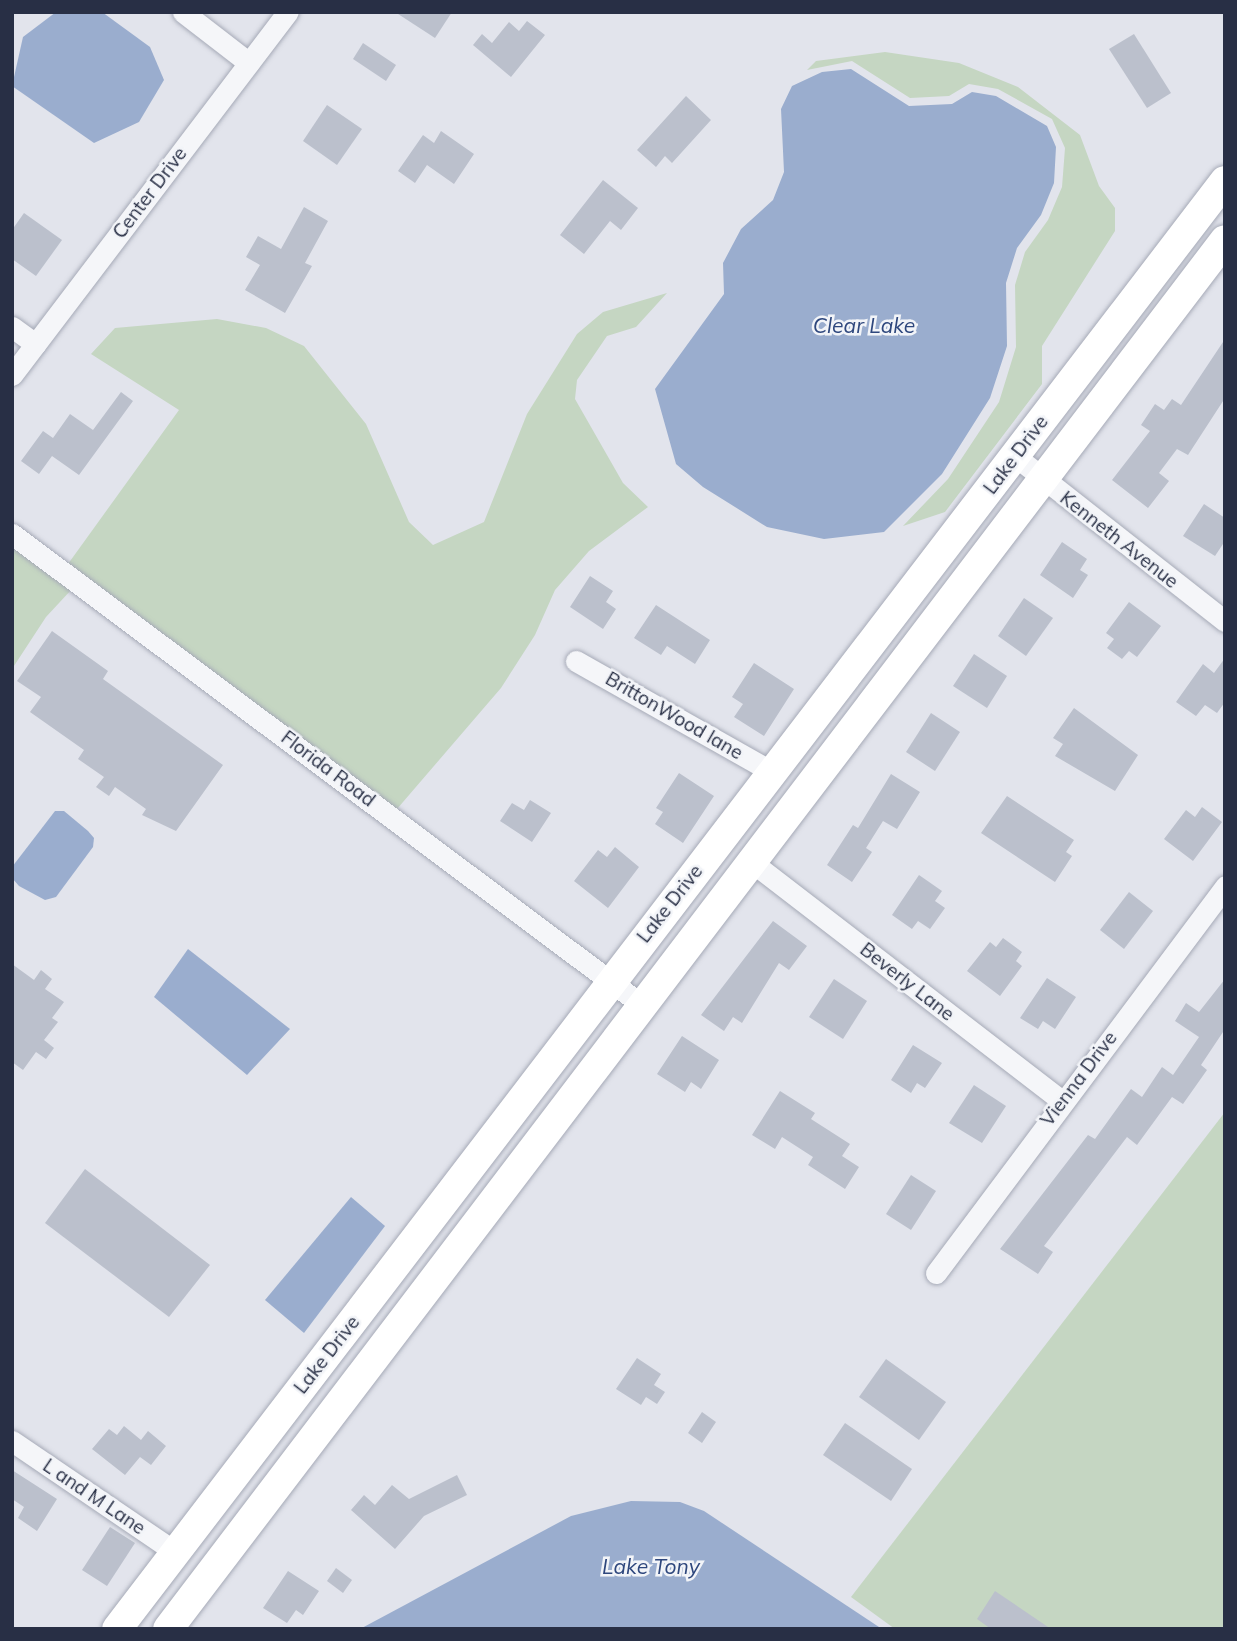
<!DOCTYPE html>
<style>
body{margin:0}
#map{position:relative;width:1237px;height:1641px;overflow:hidden;background:#e2e4ec;font-family:Mulish,sans-serif}
div>[style]{position:absolute}
.green>*{inset:0;background:#c5d6c2}
.water>*{inset:0;background:#9aadce}
.building>*{inset:0;background:#bbc0cc}
.roads{filter:drop-shadow(0 0 2px #a6aab7) drop-shadow(0 0 2px #a6aab7)}
.minor>*{height:21px;margin:-10.5px;padding:0 10.5px;transform-origin:10.5px;border-radius:10.5px;background:#f5f6f9}
.secondary>*{height:30px;margin:-15px;padding:0 15px;transform-origin:15px;border-radius:15px;background:#fff}
span{translate:-50% -50%;white-space:nowrap;text-align:center;line-height:1.15;-webkit-text-stroke:5px #f2f4f8;paint-order:stroke}
.street-label{font-size:19px;color:#282f45}
.water-label{font-size:21px;color:#2e477d;font-style:italic}
.frame{position:absolute;inset:0;border:14px solid #282f45;pointer-events:none}
</style>
<div id="map">
<div class="green">
<div style="clip-path:polygon(885px 52px,959px 63px,1018px 87px,1080px 135px,1099px 186px,1115px 208px,1115px 231px,1042px 346px,1042px 384px,945px 512px,903px 526px,948px 479px,999px 402px,1016px 347px,1015px 285px,1025px 252px,1048px 220px,1062px 187px,1065px 148px,1052px 119px,998px 89px,969px 84px,949px 96px,910px 98px,852px 61px,807px 70px,816px 61px)"></div>
<div style="clip-path:polygon(667px 293px,636px 327px,607px 336px,577px 380px,575px 399px,623px 483px,648px 507px,589px 551px,555px 590px,535px 635px,501px 688px,397px 809px,68px 564px,179px 410px,91px 354px,115px 328px,217px 319px,266px 328px,304px 346px,366px 424px,409px 522px,433px 545px,484px 522px,527px 414px,577px 334px,603px 312px)"></div>
<div style="clip-path:polygon(12px 545px,72px 589px,46px 617px,12px 669px)"></div>
<div style="clip-path:polygon(1225px 1112px,1225px 1629px,895px 1629px,851px 1597px)"></div>
</div>
<div class="water">
<div style="clip-path:polygon(56px 12px,102px 12px,150px 47px,164px 80px,139px 122px,94px 143px,12px 86px,23px 37px)"></div>
<div style="clip-path:polygon(851px 69px,909px 106px,952px 104px,972px 92px,996px 96px,1047px 126px,1056px 147px,1054px 183px,1041px 215px,1017px 248px,1006px 283px,1007px 346px,990px 398px,942px 474px,884px 532px,824px 539px,767px 527px,703px 487px,676px 464px,655px 389px,724px 294px,723px 263px,741px 229px,773px 200px,784px 172px,781px 109px,792px 86px,822px 72px)"></div>
<div style="clip-path:polygon(55px 811px,64px 811px,88px 831px,94px 838px,93px 847px,56px 897px,45px 900px,19px 886px,12px 878px,12px 867px)"></div>
<div style="clip-path:polygon(188px 949px,290px 1029px,247px 1075px,154px 997px)"></div>
<div style="clip-path:polygon(351px 1197px,385px 1226px,304px 1333px,265px 1300px)"></div>
<div style="clip-path:polygon(631px 1501px,680px 1502px,704px 1511px,882px 1629px,360px 1629px,571px 1516px)"></div>
</div>
<div class="building">
<div style="clip-path:polygon(395px 12px,452px 12px,435px 38px)"></div>
<div style="clip-path:polygon(527px 21px,545px 35px,511px 77px,473px 45px,482px 34px,492px 43px,509px 22px,519px 31px)"></div>
<div style="clip-path:polygon(1134px 34px,1171px 93px,1147px 108px,1109px 49px)"></div>
<div style="clip-path:polygon(363px 43px,396px 65px,386px 81px,353px 59px)"></div>
<div style="clip-path:polygon(686px 96px,711px 120px,672px 163px,665px 156px,656px 167px,637px 150px)"></div>
<div style="clip-path:polygon(327px 105px,362px 129px,337px 165px,303px 141px)"></div>
<div style="clip-path:polygon(441px 131px,474px 154px,454px 184px,427px 165px,415px 183px,398px 171px,423px 135px,434px 143px)"></div>
<div style="clip-path:polygon(603px 180px,638px 208px,621px 230px,610px 221px,584px 254px,560px 235px)"></div>
<div style="clip-path:polygon(304px 207px,328px 221px,305px 263px,312px 266px,285px 313px,245px 290px,260px 265px,246px 257px,258px 236px,281px 249px)"></div>
<div style="clip-path:polygon(24px 213px,62px 240px,36px 276px,12px 259px,12px 230px)"></div>
<div style="clip-path:polygon(1225px 339px,1225px 398px,1188px 455px,1177px 449px,1159px 473px,1169px 481px,1148px 508px,1112px 480px,1150px 431px,1141px 425px,1155px 404px,1164px 410px,1172px 399px,1181px 405px)"></div>
<div style="clip-path:polygon(121px 392px,133px 401px,79px 475px,52px 456px,39px 474px,21px 461px,43px 431px,53px 438px,70px 414px,93px 430px)"></div>
<div style="clip-path:polygon(1204px 504px,1225px 518px,1225px 541px,1215px 556px,1183px 536px)"></div>
<div style="clip-path:polygon(1062px 542px,1087px 559px,1080px 570px,1088px 575px,1073px 598px,1040px 575px)"></div>
<div style="clip-path:polygon(590px 576px,613px 591px,606px 602px,616px 609px,603px 629px,570px 607px)"></div>
<div style="clip-path:polygon(1024px 598px,1053px 618px,1026px 656px,998px 636px)"></div>
<div style="clip-path:polygon(1129px 602px,1161px 626px,1137px 657px,1129px 651px,1122px 659px,1107px 648px,1114px 639px,1106px 633px)"></div>
<div style="clip-path:polygon(656px 605px,710px 640px,695px 664px,667px 646px,661px 655px,634px 638px)"></div>
<div style="clip-path:polygon(52px 631px,108px 671px,103px 679px,223px 765px,176px 831px,142px 815px,146px 809px,115px 787px,109px 796px,96px 787px,104px 777px,78px 759px,84px 750px,30px 712px,41px 697px,17px 681px)"></div>
<div style="clip-path:polygon(974px 654px,1007px 676px,987px 708px,953px 686px)"></div>
<div style="clip-path:polygon(1225px 658px,1225px 702px,1217px 713px,1205px 705px,1196px 716px,1176px 702px,1203px 664px,1214px 673px)"></div>
<div style="clip-path:polygon(754px 663px,794px 689px,764px 736px,734px 717px,743px 704px,732px 697px)"></div>
<div style="clip-path:polygon(1074px 708px,1138px 755px,1115px 791px,1055px 756px,1063px 744px,1053px 738px)"></div>
<div style="clip-path:polygon(931px 713px,960px 732px,935px 771px,906px 752px)"></div>
<div style="clip-path:polygon(679px 773px,714px 796px,683px 843px,655px 824px,663px 812px,656px 808px)"></div>
<div style="clip-path:polygon(891px 774px,920px 792px,897px 829px,883px 821px,866px 848px,872px 852px,852px 882px,827px 865px,853px 825px,858px 828px)"></div>
<div style="clip-path:polygon(1007px 796px,1074px 840px,1066px 852px,1072px 856px,1055px 882px,981px 833px)"></div>
<div style="clip-path:polygon(530px 800px,551px 813px,532px 842px,500px 821px,512px 803px,524px 810px)"></div>
<div style="clip-path:polygon(1202px 807px,1222px 822px,1193px 861px,1164px 839px,1186px 810px,1195px 817px)"></div>
<div style="clip-path:polygon(615px 847px,639px 867px,608px 908px,574px 881px,598px 850px,607px 857px)"></div>
<div style="clip-path:polygon(919px 875px,942px 891px,935px 901px,945px 908px,930px 929px,918px 921px,912px 929px,892px 915px)"></div>
<div style="clip-path:polygon(1129px 892px,1153px 911px,1124px 949px,1100px 930px)"></div>
<div style="clip-path:polygon(773px 921px,807px 946px,789px 970px,779px 963px,742px 1023px,733px 1017px,724px 1031px,701px 1015px)"></div>
<div style="clip-path:polygon(1003px 938px,1022px 952px,1016px 961px,1022px 966px,1000px 996px,967px 971px,990px 942px,996px 947px)"></div>
<div style="clip-path:polygon(12px 964px,34px 980px,41px 970px,52px 979px,45px 989px,64px 1002px,52px 1018px,58px 1022px,44px 1040px,54px 1048px,46px 1059px,36px 1052px,23px 1070px,12px 1062px)"></div>
<div style="clip-path:polygon(1047px 978px,1076px 997px,1055px 1029px,1043px 1021px,1038px 1029px,1020px 1018px)"></div>
<div style="clip-path:polygon(834px 979px,867px 1001px,843px 1039px,809px 1017px)"></div>
<div style="clip-path:polygon(1225px 979px,1225px 1029px,1201px 1065px,1207px 1070px,1183px 1104px,1172px 1097px,1137px 1145px,1127px 1137px,1044px 1246px,1053px 1252px,1038px 1274px,1000px 1249px,1088px 1135px,1095px 1139px,1131px 1089px,1142px 1097px,1162px 1067px,1173px 1075px,1199px 1037px,1175px 1021px,1186px 1003px,1199px 1012px)"></div>
<div style="clip-path:polygon(682px 1036px,719px 1060px,701px 1089px,691px 1082px,685px 1092px,657px 1074px)"></div>
<div style="clip-path:polygon(913px 1045px,942px 1063px,925px 1088px,917px 1083px,911px 1093px,891px 1080px)"></div>
<div style="clip-path:polygon(974px 1085px,1006px 1106px,982px 1143px,949px 1123px)"></div>
<div style="clip-path:polygon(780px 1091px,815px 1113px,811px 1119px,850px 1144px,842px 1156px,859px 1167px,845px 1189px,808px 1165px,813px 1157px,782px 1137px,775px 1149px,752px 1135px)"></div>
<div style="clip-path:polygon(85px 1169px,210px 1265px,169px 1317px,45px 1223px)"></div>
<div style="clip-path:polygon(911px 1175px,936px 1191px,911px 1230px,886px 1214px)"></div>
<div style="clip-path:polygon(637px 1358px,661px 1374px,654px 1385px,665px 1392px,657px 1404px,646px 1397px,641px 1405px,616px 1389px)"></div>
<div style="clip-path:polygon(886px 1359px,946px 1402px,919px 1440px,859px 1397px)"></div>
<div style="clip-path:polygon(702px 1412px,716px 1422px,702px 1443px,688px 1433px)"></div>
<div style="clip-path:polygon(845px 1423px,912px 1469px,891px 1501px,823px 1455px)"></div>
<div style="clip-path:polygon(124px 1426px,141px 1440px,148px 1431px,166px 1446px,151px 1465px,140px 1457px,125px 1475px,92px 1449px,109px 1429px,117px 1435px)"></div>
<div style="clip-path:polygon(12px 1470px,57px 1499px,37px 1531px,18px 1518px,24px 1507px,12px 1499px)"></div>
<div style="clip-path:polygon(457px 1475px,467px 1495px,424px 1516px,395px 1549px,351px 1510px,364px 1495px,375px 1505px,392px 1485px,409px 1499px)"></div>
<div style="clip-path:polygon(110px 1527px,135px 1543px,107px 1586px,82px 1570px)"></div>
<div style="clip-path:polygon(336px 1568px,352px 1580px,343px 1593px,327px 1581px)"></div>
<div style="clip-path:polygon(288px 1571px,319px 1591px,303px 1615px,296px 1610px,287px 1623px,263px 1608px)"></div>
<div style="clip-path:polygon(995px 1591px,1051px 1629px,991px 1629px,977px 1619px)"></div>
</div>
<div class="roads">
<div class="minor">
<div style="left:183px;top:12px;width:83px;rotate:37.7deg"></div>
<div style="left:12px;top:327px;width:29px;rotate:36deg"></div>
<div style="left:12px;top:375px;width:456px;rotate:-52.8deg"></div>
<div style="left:1015px;top:456px;width:267px;rotate:38.2deg"></div>
<div style="left:12px;top:534px;width:787px;rotate:36.78deg"></div>
<div style="left:576px;top:661px;width:225px;rotate:29.5deg"></div>
<div style="left:753px;top:863px;width:390px;rotate:37.6deg"></div>
<div style="left:936px;top:1273px;width:483px;rotate:-53.2deg"></div>
<div style="left:12px;top:1441px;width:199px;rotate:34.2deg"></div>
</div>
<div class="secondary">
<div style="left:117px;top:1629px;width:1823px;rotate:-52.58deg"></div>
<div style="left:168px;top:1629px;width:1745px;rotate:-52.73deg"></div>
</div>
</div>
<div class="street-label">
<span style="left:150px;top:193px;rotate:-53deg">Center Drive</span>
<span style="left:1016px;top:455px;rotate:-53deg">Lake Drive</span>
<span style="left:1119px;top:540px;rotate:38deg">Kenneth Avenue</span>
<span style="left:674px;top:716px;rotate:30deg">BrittonWood lane</span>
<span style="left:328px;top:769px;rotate:37deg">Florida Road</span>
<span style="left:670px;top:904px;rotate:-52deg">Lake Drive</span>
<span style="left:907px;top:982px;rotate:38deg">Beverly Lane</span>
<span style="left:1079px;top:1079px;rotate:-53deg">Vienna Drive</span>
<span style="left:327px;top:1355px;rotate:-52deg">Lake Drive</span>
<span style="left:94px;top:1497px;rotate:34deg">L and M Lane</span>
</div>
<div class="water-label">
<span style="left:864px;top:325px">Clear Lake</span>
<span style="left:651px;top:1566px">Lake Tony</span>
</div>
<div class="frame"></div>
</div>
